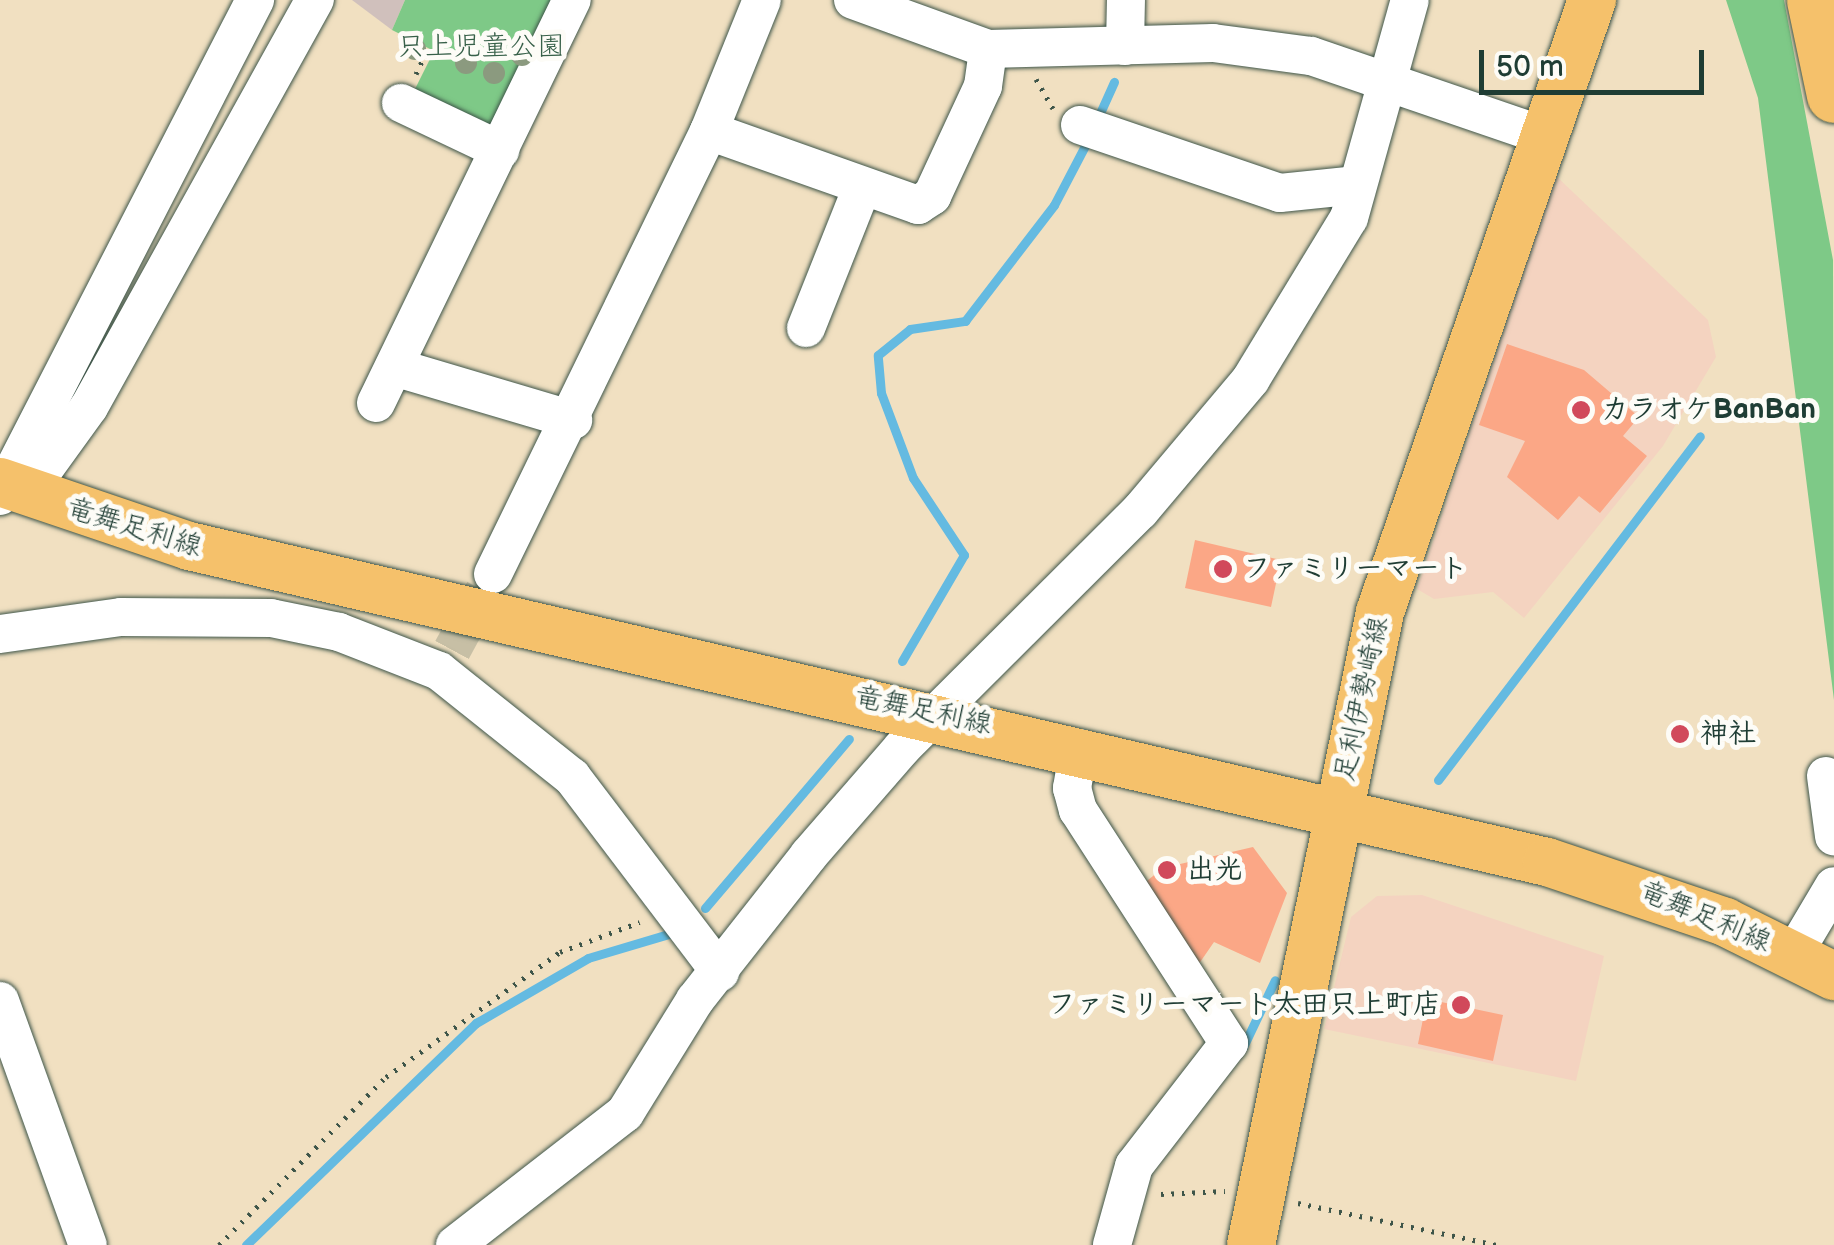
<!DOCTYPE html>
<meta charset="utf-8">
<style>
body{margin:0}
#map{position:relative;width:1834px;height:1245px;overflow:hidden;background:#f1e0c1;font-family:"Balsamiq Sans","Klee One",sans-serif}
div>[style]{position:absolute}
.built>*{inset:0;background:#f4d3c0}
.industrial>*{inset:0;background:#d0c0bc}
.green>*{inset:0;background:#7ec987}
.stream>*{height:9px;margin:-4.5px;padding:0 4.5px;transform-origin:4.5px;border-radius:4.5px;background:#64bae1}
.building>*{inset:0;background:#fba786}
.minor-tunnel>*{height:38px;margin-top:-19px;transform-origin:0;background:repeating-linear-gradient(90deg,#c7bfa5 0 38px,transparent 0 57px)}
.path>*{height:5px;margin-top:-2.5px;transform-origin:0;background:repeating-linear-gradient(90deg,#3e5549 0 2.5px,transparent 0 10.5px)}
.roads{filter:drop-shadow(0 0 2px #3e5549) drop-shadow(0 0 2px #3e5549)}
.minor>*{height:38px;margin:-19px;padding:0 19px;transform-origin:19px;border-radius:19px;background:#fff}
.major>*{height:48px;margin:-24px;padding:0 24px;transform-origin:24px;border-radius:24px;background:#f5c16b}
.highway>*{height:55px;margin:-27.5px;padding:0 27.5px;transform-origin:27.5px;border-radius:27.5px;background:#f5c16b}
.trees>*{width:22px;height:22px;margin:-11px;border-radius:50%;background:#8b9a7f}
.dots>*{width:28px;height:28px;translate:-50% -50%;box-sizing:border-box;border:5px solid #fdfcf7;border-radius:50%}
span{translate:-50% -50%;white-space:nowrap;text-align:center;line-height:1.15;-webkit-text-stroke:10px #fdfcf7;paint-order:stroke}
.park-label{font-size:28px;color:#376049}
.poi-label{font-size:28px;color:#1f3d34;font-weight:700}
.left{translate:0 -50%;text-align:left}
.right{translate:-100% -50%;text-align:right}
.street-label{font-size:28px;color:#1f3d34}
.scale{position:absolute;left:1479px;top:50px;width:225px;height:45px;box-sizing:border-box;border:5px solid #1f3d34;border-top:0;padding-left:12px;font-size:30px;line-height:35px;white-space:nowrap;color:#1f3d34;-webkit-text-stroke:8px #fdfcf7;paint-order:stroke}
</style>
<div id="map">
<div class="built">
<div style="clip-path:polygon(1556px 176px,1708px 320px,1716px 357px,1663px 446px,1524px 618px,1493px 592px,1434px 599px,1417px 589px)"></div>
<div style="clip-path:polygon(1422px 895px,1604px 956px,1576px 1081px,1324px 1029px,1351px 917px,1377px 896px)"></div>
</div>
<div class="industrial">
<div style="clip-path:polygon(352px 0,405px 0,392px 30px)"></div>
</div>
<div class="green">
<div style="clip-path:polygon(405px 0,555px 0,496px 123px,477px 129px,410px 99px,434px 51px,392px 30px)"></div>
<div style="clip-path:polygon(1726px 0,1784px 0,1833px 260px,1834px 700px,1758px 98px)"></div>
</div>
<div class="stream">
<div style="left:1096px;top:122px;width:44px;rotate:-65.8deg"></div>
<div style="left:902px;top:661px;width:123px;rotate:-59.7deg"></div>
<div style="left:964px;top:555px;width:92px;rotate:-123.5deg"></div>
<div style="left:913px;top:478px;width:91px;rotate:-110.6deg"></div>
<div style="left:881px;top:393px;width:38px;rotate:-95deg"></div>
<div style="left:878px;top:355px;width:41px;rotate:-39.1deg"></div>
<div style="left:910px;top:329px;width:56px;rotate:-8.3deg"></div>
<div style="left:965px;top:321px;width:146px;rotate:-52.5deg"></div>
<div style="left:1054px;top:205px;width:78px;rotate:-62.4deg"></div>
<div style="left:1438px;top:780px;width:432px;rotate:-52.7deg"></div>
<div style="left:705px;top:908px;width:222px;rotate:-49.6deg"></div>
<div style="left:1243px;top:1047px;width:74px;rotate:-64.5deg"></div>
<div style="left:246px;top:1245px;width:320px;rotate:-44deg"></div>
<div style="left:476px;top:1023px;width:129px;rotate:-30.1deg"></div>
<div style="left:588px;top:958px;width:88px;rotate:-16.6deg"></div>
</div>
<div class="building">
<div style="clip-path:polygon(1507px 344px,1584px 370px,1639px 417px,1623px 436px,1647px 456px,1600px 513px,1579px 496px,1558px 520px,1507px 477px,1525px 441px,1479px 425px)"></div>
<div style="clip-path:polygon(1195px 540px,1281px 560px,1271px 607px,1185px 588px)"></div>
<div style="clip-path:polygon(1253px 847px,1287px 893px,1260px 963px,1214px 942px,1194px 971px,1138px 888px,1163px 868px)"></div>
<div style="clip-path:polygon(1427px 999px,1503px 1015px,1493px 1061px,1418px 1044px)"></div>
</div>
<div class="minor-tunnel">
<div style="left:452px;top:650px;width:67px;rotate:-61.5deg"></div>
</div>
<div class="path">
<div style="left:416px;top:74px;width:29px;rotate:-65deg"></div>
<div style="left:1036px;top:79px;width:34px;rotate:60deg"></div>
<div style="left:1161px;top:1194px;width:64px;rotate:-2.7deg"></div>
<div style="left:1298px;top:1203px;width:203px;rotate:11.9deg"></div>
<div style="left:219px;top:1245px;width:237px;rotate:-45.2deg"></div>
<div style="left:386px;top:1077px;width:214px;rotate:-35.7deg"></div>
<div style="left:560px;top:952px;width:85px;rotate:-20.6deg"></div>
</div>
<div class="roads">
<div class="minor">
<div style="left:853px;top:0;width:144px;rotate:19.9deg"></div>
<div style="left:988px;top:49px;width:225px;rotate:-1.5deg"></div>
<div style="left:1213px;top:43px;width:99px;rotate:7.6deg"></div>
<div style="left:1311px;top:56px;width:246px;rotate:18.9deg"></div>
<div style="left:1125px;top:46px;width:46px;rotate:-88.8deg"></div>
<div style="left:401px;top:103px;width:110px;rotate:25.4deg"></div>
<div style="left:1080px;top:125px;width:211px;rotate:18.8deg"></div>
<div style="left:1280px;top:193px;width:78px;rotate:-5.9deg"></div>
<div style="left:709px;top:131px;width:222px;rotate:19.5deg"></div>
<div style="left:918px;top:205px;width:17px;rotate:-33deg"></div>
<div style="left:932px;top:196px;width:121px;rotate:-65.1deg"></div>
<div style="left:983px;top:86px;width:37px;rotate:-82deg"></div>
<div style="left:806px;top:328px;width:149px;rotate:-68.3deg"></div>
<div style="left:394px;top:367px;width:187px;rotate:16.5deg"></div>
<div style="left:376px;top:403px;width:448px;rotate:-64.1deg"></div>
<div style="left:8px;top:485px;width:32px;rotate:-16deg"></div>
<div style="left:39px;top:476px;width:85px;rotate:-54.1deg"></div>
<div style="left:89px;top:407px;width:466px;rotate:-61deg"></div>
<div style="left:0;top:496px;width:558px;rotate:-62.79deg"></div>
<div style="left:493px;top:574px;width:493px;rotate:-64deg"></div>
<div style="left:709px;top:131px;width:141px;rotate:-68deg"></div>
<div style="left:0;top:634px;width:122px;rotate:-8deg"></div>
<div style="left:121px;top:617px;width:150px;rotate:0.4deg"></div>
<div style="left:271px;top:618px;width:69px;rotate:11.6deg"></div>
<div style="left:339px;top:632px;width:107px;rotate:21.3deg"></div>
<div style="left:439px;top:671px;width:170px;rotate:38.6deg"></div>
<div style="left:572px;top:777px;width:245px;rotate:52.8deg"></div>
<div style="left:1079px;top:748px;width:41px;rotate:99.9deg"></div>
<div style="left:1072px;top:788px;width:23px;rotate:75deg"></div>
<div style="left:1078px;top:810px;width:278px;rotate:57.1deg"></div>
<div style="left:1229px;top:1043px;width:155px;rotate:127.7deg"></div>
<div style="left:1134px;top:1166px;width:82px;rotate:105.6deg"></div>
<div style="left:1826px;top:776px;width:61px;rotate:82.4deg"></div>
<div style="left:1793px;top:955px;width:80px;rotate:-59.3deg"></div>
<div style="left:0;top:1001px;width:259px;rotate:70.2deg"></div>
<div style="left:455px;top:1245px;width:215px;rotate:-37.8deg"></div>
<div style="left:625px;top:1113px;width:133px;rotate:-58.2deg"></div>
<div style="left:695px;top:1000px;width:184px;rotate:-51.8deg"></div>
<div style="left:809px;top:855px;width:142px;rotate:-49deg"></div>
<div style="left:902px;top:748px;width:336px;rotate:-44.9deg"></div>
<div style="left:1140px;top:511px;width:172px;rotate:-49.9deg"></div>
<div style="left:1251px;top:379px;width:188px;rotate:-58.7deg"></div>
<div style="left:1349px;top:218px;width:226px;rotate:-74.4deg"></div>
</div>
<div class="major">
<div style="left:0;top:482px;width:200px;rotate:18.7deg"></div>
<div style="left:189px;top:546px;width:1394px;rotate:13.1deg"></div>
<div style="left:1547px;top:862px;width:188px;rotate:18.6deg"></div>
<div style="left:1725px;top:922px;width:122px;rotate:26.4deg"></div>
<div style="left:1251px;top:1245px;width:646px;rotate:-78.48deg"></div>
<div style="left:1380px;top:612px;width:648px;rotate:-70.89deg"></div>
</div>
<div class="highway">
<div style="left:1814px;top:0;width:97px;rotate:78.1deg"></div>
</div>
</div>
<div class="trees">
<div style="left:415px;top:49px"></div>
<div style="left:522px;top:55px"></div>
<div style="left:466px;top:63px"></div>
<div style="left:494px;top:73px"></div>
</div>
<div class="dots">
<div style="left:1581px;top:410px;background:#d1495b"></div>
<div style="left:1223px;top:569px;background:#d1495b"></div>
<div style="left:1680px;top:734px;background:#d1495b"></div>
<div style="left:1167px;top:870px;background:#d1495b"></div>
<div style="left:1461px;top:1005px;background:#d1495b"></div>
</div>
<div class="park-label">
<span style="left:481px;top:47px">只上児童公園</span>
</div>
<div class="poi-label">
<span class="left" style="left:1601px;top:410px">カラオケBanBan</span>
<span class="left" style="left:1243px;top:569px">ファミリーマート</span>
<span class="left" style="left:1700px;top:734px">神社</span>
<span class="left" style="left:1187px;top:870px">出光</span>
<span class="right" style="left:1441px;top:1005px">ファミリーマート太田只上町店</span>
</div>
<div class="street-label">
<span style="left:134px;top:528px;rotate:17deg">竜舞足利線</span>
<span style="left:1362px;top:699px;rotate:-78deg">足利伊勢崎線</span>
<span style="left:923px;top:711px;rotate:12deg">竜舞足利線</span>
<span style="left:1705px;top:917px;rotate:23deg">竜舞足利線</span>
</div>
<div class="scale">50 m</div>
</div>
